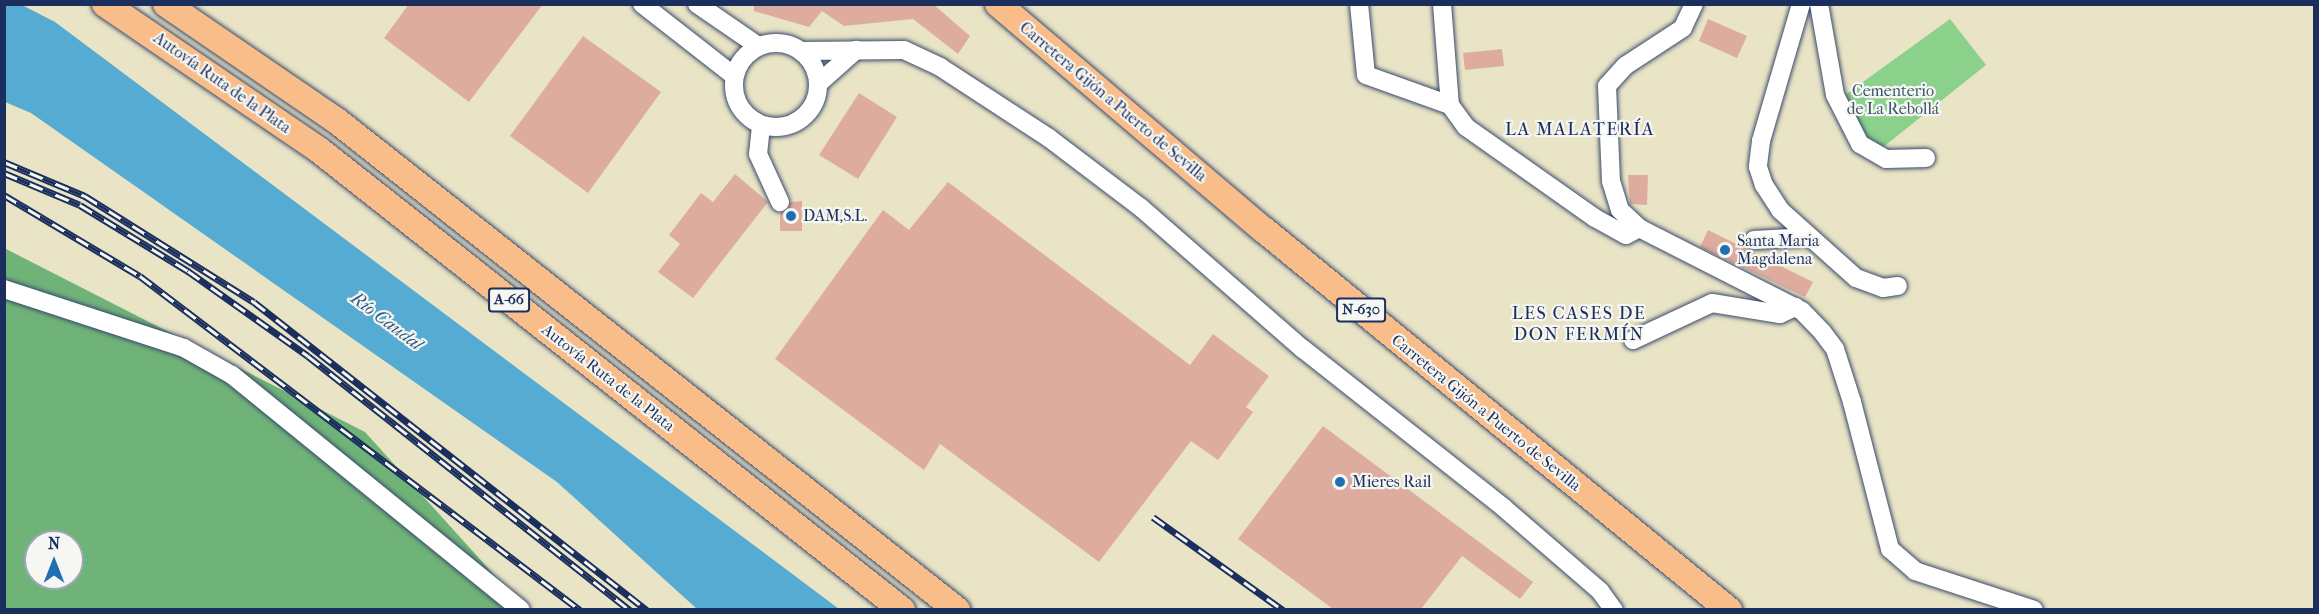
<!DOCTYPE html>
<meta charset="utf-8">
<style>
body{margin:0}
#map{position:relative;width:2319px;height:614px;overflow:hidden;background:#e9e4c5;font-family:"IM FELL French Canon",serif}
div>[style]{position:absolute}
.green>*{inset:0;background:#8bd18c}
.forest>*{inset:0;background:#70b378}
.water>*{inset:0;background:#56abd2}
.building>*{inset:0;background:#deac9f}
.roads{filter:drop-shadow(0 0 2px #3a4a6d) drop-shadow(0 0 2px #3a4a6d)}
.minor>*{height:18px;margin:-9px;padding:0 9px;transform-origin:9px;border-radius:9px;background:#fff}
.minor>.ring{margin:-9px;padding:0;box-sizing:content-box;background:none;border:18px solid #fff;border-radius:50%}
.highway>*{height:26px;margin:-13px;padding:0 13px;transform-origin:13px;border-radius:13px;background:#f8bd89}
.rail>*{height:7px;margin-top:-3.5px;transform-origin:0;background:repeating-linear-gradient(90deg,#f6f6f2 0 14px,#1b2f5e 0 28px);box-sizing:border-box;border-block:2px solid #1b2f5e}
.dots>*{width:16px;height:16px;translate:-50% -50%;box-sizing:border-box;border:3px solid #f6f6f2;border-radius:50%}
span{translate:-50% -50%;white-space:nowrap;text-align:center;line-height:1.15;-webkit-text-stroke:4.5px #f6f6f2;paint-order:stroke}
.shield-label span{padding:2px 4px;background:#f6f6f2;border:2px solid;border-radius:4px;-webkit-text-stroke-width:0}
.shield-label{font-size:15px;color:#1b2f5e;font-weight:700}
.street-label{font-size:16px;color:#1b2f5e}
.park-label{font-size:16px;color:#37586a}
.poi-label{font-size:16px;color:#1b2f5e}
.left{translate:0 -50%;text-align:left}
.neighbourhood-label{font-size:18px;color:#1b2f5e;letter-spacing:1.5px}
.water-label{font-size:18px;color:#305a87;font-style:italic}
.frame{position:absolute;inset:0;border:6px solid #1b2f5e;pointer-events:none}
.north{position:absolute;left:24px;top:530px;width:60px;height:60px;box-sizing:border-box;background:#f6f6f2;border:2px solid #9ea6b7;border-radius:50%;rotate:0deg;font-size:16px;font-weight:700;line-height:24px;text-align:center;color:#1b2f5e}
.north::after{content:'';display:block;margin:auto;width:21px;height:27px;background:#1f6fb2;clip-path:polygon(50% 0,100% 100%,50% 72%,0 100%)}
</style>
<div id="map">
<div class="green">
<div style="clip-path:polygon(1950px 19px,1986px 65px,1877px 152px,1838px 100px)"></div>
</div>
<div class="forest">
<div style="clip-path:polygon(evenodd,4px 248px,365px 432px,525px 609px,5px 609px,4px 248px,36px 542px,72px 542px,72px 578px,36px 578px,36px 542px)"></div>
</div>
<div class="water">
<div style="clip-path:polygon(5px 4px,22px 5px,55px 22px,839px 609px,697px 609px,557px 482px,31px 113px,5px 102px)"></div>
</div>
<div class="building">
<div style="clip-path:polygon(409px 4px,543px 4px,469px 102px,384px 38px)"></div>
<div style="clip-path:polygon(754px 4px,933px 4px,970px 36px,958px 54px,913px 19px,844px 26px,822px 11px,809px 27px,754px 11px)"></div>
<div style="clip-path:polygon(1708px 19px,1747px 36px,1737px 58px,1699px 41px)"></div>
<div style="clip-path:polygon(583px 36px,661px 92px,588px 193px,510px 136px)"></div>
<div style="clip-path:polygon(1502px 49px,1504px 66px,1465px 70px,1463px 53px)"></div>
<div style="clip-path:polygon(859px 93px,897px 117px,858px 179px,819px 155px)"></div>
<div style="clip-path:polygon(735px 174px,768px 202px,693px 298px,658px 272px,680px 244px,669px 235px,701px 193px,713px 202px)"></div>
<div style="clip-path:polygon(1628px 175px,1648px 175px,1647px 205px,1630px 204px)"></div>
<div style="clip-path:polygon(948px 182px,1190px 365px,1213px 334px,1269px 376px,1246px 407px,1253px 412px,1218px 460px,1191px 441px,1099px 562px,940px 444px,924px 470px,775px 359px,883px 210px,909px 230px)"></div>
<div style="clip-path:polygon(802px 201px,802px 231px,780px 231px,780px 213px,791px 202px)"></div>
<div style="clip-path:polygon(1708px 230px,1813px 282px,1805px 297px,1700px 247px)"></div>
<div style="clip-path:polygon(1323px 426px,1533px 582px,1520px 599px,1462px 556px,1421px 609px,1333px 609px,1238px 539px)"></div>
</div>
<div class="roads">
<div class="minor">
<div style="left:642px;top:4px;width:117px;rotate:38deg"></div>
<div style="left:697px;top:4px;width:74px;rotate:34.5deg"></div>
<div style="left:1359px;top:4px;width:71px;rotate:84.4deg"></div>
<div style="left:1366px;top:75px;width:89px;rotate:19.7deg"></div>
<div style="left:1442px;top:4px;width:101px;rotate:85.5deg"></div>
<div style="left:1450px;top:105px;width:27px;rotate:54deg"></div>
<div style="left:1466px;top:127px;width:158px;rotate:35.2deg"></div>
<div style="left:1595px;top:218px;width:35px;rotate:29deg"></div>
<div style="left:1626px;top:235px;width:15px;rotate:-28deg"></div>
<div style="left:1694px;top:4px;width:26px;rotate:115deg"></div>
<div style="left:1683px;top:28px;width:69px;rotate:146.8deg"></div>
<div style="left:1625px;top:66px;width:27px;rotate:132deg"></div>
<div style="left:1607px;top:86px;width:95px;rotate:87.6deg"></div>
<div style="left:1611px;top:181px;width:30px;rotate:73deg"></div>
<div style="left:1620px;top:210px;width:26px;rotate:43deg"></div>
<div style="left:1639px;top:228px;width:183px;rotate:27deg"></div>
<div style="left:1802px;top:311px;width:30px;rotate:46deg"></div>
<div style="left:1823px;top:333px;width:20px;rotate:53deg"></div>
<div style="left:1835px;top:349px;width:56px;rotate:72.2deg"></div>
<div style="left:1852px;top:402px;width:152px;rotate:75.5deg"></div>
<div style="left:1890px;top:549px;width:33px;rotate:41deg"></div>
<div style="left:1915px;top:571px;width:125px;rotate:18.1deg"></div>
<div style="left:1801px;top:4px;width:143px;rotate:106.3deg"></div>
<div style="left:1761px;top:141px;width:26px;rotate:97deg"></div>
<div style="left:1758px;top:167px;width:19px;rotate:72deg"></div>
<div style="left:1764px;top:185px;width:30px;rotate:57deg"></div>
<div style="left:1780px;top:210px;width:102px;rotate:41.8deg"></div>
<div style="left:1856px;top:278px;width:29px;rotate:20deg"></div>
<div style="left:1883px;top:288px;width:15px;rotate:-8deg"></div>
<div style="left:1819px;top:4px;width:92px;rotate:80deg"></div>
<div style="left:1835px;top:95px;width:55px;rotate:63deg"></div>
<div style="left:1860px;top:144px;width:30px;rotate:30deg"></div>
<div style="left:1886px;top:159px;width:40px;rotate:-1.4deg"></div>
<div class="ring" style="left:734px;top:43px;width:66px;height:66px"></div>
<div style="left:802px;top:51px;width:102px;rotate:-0.6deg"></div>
<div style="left:904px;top:50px;width:40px;rotate:25deg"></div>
<div style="left:940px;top:67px;width:130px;rotate:33.1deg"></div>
<div style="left:1049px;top:138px;width:114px;rotate:37.2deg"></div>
<div style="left:1140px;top:207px;width:216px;rotate:41.1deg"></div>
<div style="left:1303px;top:349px;width:256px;rotate:38.3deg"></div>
<div style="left:1504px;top:508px;width:127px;rotate:40.8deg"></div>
<div style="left:1600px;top:591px;width:24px;rotate:54deg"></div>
<div style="left:819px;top:83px;width:50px;rotate:-41.7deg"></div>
<div style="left:761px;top:126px;width:28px;rotate:96deg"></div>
<div style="left:758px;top:154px;width:53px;rotate:65.4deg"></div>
<div style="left:1754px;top:240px;width:56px;rotate:-3.1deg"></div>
<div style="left:4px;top:289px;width:189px;rotate:18.1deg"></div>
<div style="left:184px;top:348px;width:55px;rotate:29.4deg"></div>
<div style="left:232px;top:375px;width:372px;rotate:39.1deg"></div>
<div style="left:1633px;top:340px;width:87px;rotate:-25.1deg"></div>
<div style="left:1712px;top:303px;width:69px;rotate:9.2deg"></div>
<div style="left:1780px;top:314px;width:17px;rotate:-25deg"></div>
</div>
<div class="highway">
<div style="left:105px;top:4px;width:259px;rotate:34.3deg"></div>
<div style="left:319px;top:150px;width:743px;rotate:38.27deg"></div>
<div style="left:166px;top:4px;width:207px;rotate:34.4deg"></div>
<div style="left:337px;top:121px;width:790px;rotate:38.26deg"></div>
<div style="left:998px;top:4px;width:349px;rotate:40.4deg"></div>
<div style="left:1264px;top:230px;width:601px;rotate:39.26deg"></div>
</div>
</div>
<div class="rail">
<div style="left:4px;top:162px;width:88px;rotate:22.8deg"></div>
<div style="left:85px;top:196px;width:199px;rotate:32.1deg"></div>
<div style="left:254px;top:302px;width:499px;rotate:38.1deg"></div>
<div style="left:4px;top:173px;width:82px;rotate:22.8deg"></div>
<div style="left:80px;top:205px;width:127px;rotate:31.4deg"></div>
<div style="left:188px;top:271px;width:147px;rotate:35.3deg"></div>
<div style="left:308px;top:356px;width:410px;rotate:38.3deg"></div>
<div style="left:4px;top:195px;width:158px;rotate:30.8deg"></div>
<div style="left:140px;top:276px;width:552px;rotate:37.2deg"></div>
<div style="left:1153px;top:517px;width:160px;rotate:35.6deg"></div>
</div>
<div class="dots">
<div style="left:791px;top:216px;background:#1f6fb2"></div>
<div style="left:1725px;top:250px;background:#1f6fb2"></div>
<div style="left:1340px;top:482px;background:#1f6fb2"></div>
</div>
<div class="shield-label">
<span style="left:509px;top:300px">A-66</span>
<span style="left:1361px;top:310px">N-630</span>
</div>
<div class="street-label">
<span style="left:222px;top:83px;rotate:35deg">Autovía Ruta de la Plata</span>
<span style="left:1113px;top:102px;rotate:40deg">Carretera Gijón a Puerto de Sevilla</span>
<span style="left:608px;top:378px;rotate:38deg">Autovía Ruta de la Plata</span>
<span style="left:1486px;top:413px;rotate:39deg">Carretera Gijón a Puerto de Sevilla</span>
</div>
<div class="park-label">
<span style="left:1893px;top:100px">Cementerio<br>de La Rebollá</span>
</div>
<div class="poi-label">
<span class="left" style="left:803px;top:216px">DAM,S.L.</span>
<span class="left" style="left:1737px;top:250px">Santa Maria<br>Magdalena</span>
<span class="left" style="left:1352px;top:482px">Mieres Rail</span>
</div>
<div class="neighbourhood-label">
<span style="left:1580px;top:130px">LA MALATERÍA</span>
<span style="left:1579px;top:325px">LES CASES DE<br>DON FERMÍN</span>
</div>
<div class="water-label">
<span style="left:386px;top:322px;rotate:37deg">Río Caudal</span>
</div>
<div class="frame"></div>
<div class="north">N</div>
</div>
